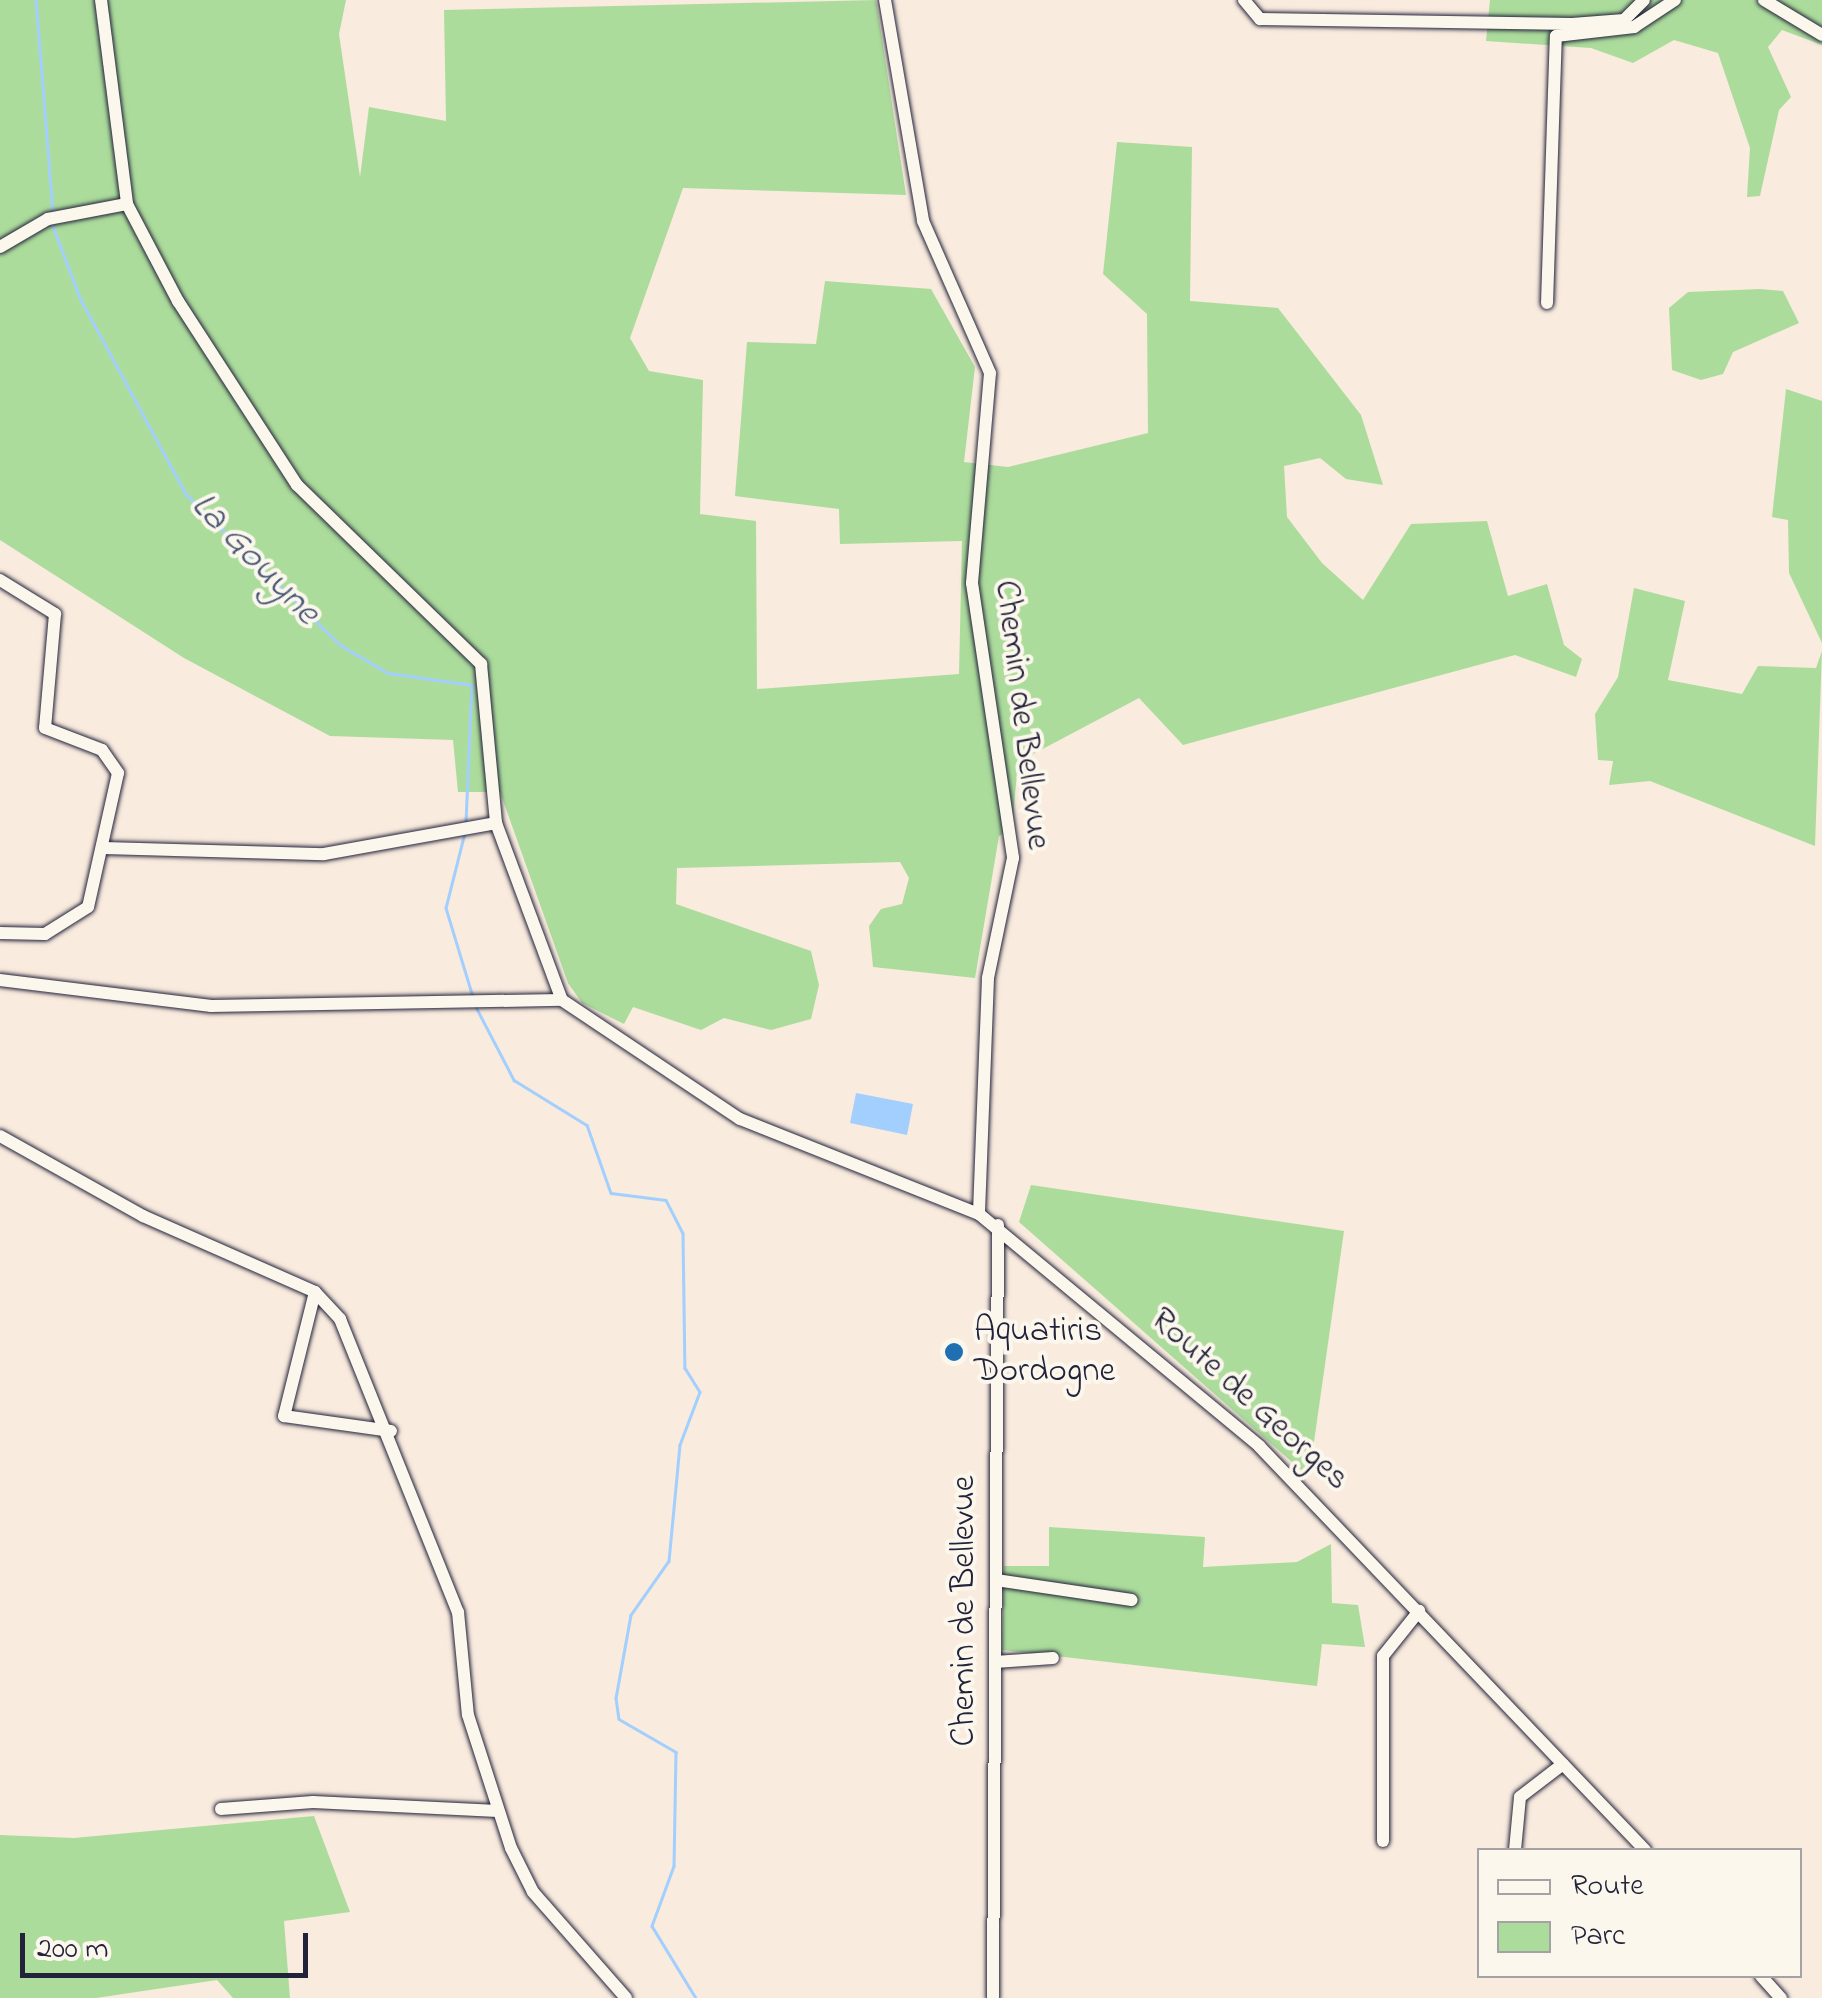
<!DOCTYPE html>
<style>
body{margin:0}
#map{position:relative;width:1822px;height:1998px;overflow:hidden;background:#f9ebde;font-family:"Indie Flower",sans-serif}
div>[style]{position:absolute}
.green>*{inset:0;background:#acdc9c}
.water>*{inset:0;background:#a2cffd}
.stream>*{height:2.5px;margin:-1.25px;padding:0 1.25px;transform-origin:1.25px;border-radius:1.25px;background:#a2cffd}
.roads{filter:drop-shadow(0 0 2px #22223b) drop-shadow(0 0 2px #22223b)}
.minor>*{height:12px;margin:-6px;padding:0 6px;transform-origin:6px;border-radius:6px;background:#fbf7ec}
.dots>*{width:28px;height:28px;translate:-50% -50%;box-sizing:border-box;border:5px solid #fbf7ec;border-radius:50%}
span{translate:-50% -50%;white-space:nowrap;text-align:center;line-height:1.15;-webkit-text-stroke:8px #fbf7ec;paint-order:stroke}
.street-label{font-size:35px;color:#22223b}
.poi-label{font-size:35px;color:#22223b}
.left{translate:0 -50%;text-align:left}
.water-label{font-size:38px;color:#485675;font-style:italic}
.legend{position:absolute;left:1477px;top:1848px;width:325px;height:130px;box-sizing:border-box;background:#fbf7ec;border:2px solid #a4a2a5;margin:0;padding:12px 18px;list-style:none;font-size:30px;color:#22223b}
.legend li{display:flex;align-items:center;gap:20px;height:50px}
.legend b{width:50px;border:2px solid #a4a2a5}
.scale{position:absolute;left:20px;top:1933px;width:288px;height:45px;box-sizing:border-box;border:5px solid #22223b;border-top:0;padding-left:12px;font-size:30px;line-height:35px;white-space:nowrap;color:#22223b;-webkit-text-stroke:8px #fbf7ec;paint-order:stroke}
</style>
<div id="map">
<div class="green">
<div style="clip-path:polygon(0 0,346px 0,339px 34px,360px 177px,369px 107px,446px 121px,444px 10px,876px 0,906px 195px,683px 188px,630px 338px,649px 371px,703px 380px,700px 514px,756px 521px,757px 689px,959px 674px,962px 541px,840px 544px,839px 509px,735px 496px,747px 342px,816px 344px,825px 281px,931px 289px,975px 367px,964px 462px,1008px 467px,1148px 433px,1147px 314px,1103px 274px,1117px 142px,1192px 147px,1190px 301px,1278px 308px,1361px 415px,1383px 485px,1346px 479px,1320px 458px,1284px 466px,1287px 517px,1322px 563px,1363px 600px,1411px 524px,1487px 521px,1508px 596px,1547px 584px,1564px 645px,1582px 659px,1576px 677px,1515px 655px,1183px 745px,1139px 698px,1018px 762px,1012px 829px,999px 836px,975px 978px,873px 967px,869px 926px,881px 909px,902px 904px,909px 878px,900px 862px,677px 868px,676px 904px,811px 951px,819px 985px,811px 1019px,771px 1030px,724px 1018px,701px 1030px,633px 1007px,624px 1024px,582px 1003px,568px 983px,500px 792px,458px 792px,453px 740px,330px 736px,184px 658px,0 540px)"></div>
<div style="clip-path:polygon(1490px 0,1822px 0,1822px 45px,1782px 30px,1768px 47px,1791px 97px,1779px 110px,1760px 196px,1747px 197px,1750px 148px,1718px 53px,1674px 40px,1633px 63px,1591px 48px,1486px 41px)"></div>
<div style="clip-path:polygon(1760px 289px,1783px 291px,1799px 323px,1733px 352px,1723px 374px,1701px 380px,1672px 370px,1669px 308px,1688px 292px)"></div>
<div style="clip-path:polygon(1786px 389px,1822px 401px,1822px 643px,1789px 573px,1788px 520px,1772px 517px)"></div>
<div style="clip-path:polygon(1634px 588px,1685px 601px,1668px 680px,1742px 694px,1758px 666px,1816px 668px,1822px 651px,1815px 846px,1650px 781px,1609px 785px,1613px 761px,1598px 760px,1595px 714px,1618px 677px)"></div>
<div style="clip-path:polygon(1031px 1185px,1344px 1231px,1309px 1477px,1019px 1222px)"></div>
<div style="clip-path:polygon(1049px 1527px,1205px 1537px,1203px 1567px,1297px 1562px,1331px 1544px,1332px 1603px,1358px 1605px,1365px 1647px,1322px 1644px,1317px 1686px,1002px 1650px,1004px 1566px,1049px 1566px)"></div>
<div style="clip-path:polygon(314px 1816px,350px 1912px,284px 1921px,290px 1998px,233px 1998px,217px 1980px,96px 1998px,0 1998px,0 1835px,74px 1838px)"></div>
</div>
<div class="water">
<div style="clip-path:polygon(856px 1093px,913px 1104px,907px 1135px,850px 1123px)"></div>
</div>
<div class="stream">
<div style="left:36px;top:0;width:214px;rotate:85.4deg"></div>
<div style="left:53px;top:226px;width:77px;rotate:69.4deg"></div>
<div style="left:80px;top:298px;width:223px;rotate:61.6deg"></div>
<div style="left:186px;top:494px;width:214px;rotate:44.4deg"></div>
<div style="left:339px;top:644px;width:57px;rotate:30.6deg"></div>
<div style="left:388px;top:673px;width:85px;rotate:8.1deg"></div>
<div style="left:472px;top:685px;width:140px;rotate:92.5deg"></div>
<div style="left:465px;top:833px;width:77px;rotate:104.2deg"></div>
<div style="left:446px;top:908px;width:93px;rotate:73.1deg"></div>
<div style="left:475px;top:1005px;width:85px;rotate:62.5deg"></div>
<div style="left:514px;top:1080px;width:86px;rotate:31.7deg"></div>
<div style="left:587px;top:1125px;width:72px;rotate:70.6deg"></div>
<div style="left:611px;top:1193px;width:55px;rotate:7.3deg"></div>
<div style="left:666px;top:1200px;width:37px;rotate:63deg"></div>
<div style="left:683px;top:1233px;width:135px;rotate:89.2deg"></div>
<div style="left:685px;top:1368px;width:28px;rotate:58deg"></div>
<div style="left:700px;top:1392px;width:57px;rotate:110.7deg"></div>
<div style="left:680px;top:1445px;width:117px;rotate:95.4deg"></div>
<div style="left:669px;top:1561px;width:66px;rotate:125.1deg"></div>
<div style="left:631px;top:1615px;width:84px;rotate:100.2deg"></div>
<div style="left:616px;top:1698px;width:21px;rotate:82deg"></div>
<div style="left:619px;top:1719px;width:66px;rotate:30.1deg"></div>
<div style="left:676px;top:1752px;width:114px;rotate:91deg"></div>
<div style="left:674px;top:1866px;width:64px;rotate:110.1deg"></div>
<div style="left:652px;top:1926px;width:84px;rotate:58.6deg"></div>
</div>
<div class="roads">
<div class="minor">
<div style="left:101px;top:0;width:206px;rotate:82.7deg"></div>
<div style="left:127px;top:204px;width:110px;rotate:62.3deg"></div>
<div style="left:178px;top:301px;width:219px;rotate:57.1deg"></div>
<div style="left:297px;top:485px;width:257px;rotate:44.2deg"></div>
<div style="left:481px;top:664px;width:160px;rotate:84.6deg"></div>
<div style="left:496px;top:823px;width:189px;rotate:69.6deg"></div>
<div style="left:885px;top:0;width:224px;rotate:80.2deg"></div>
<div style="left:923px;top:221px;width:166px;rotate:66.2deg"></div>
<div style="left:990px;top:373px;width:211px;rotate:94.9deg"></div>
<div style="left:972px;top:583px;width:278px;rotate:81.5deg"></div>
<div style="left:1013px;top:858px;width:123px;rotate:101.8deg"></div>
<div style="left:988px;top:978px;width:236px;rotate:92.2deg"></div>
<div style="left:1244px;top:0;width:25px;rotate:50deg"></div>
<div style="left:1260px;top:19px;width:312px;rotate:0.9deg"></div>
<div style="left:1572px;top:24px;width:52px;rotate:-4.4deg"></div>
<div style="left:1624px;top:20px;width:28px;rotate:-45deg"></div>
<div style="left:1764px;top:0;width:68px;rotate:31.1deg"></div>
<div style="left:0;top:247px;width:56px;rotate:-30.3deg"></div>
<div style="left:48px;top:219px;width:80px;rotate:-10.8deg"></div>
<div style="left:1547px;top:303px;width:267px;rotate:-88.1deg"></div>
<div style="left:1556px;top:36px;width:79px;rotate:-6.6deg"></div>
<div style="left:1634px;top:27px;width:49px;rotate:-33.4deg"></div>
<div style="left:0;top:580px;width:65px;rotate:31.7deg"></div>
<div style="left:55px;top:614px;width:114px;rotate:95deg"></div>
<div style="left:45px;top:728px;width:61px;rotate:21.1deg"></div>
<div style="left:102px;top:750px;width:28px;rotate:55deg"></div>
<div style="left:118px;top:773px;width:137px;rotate:102.6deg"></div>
<div style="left:88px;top:907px;width:51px;rotate:147.9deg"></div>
<div style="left:45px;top:934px;width:45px;rotate:-178.7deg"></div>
<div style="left:104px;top:848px;width:220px;rotate:1.6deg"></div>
<div style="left:324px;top:854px;width:175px;rotate:-10.2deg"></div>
<div style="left:0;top:980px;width:213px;rotate:7deg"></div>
<div style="left:211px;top:1006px;width:351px;rotate:-1deg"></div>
<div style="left:562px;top:1000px;width:214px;rotate:33.8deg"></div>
<div style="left:740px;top:1119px;width:257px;rotate:21.7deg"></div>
<div style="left:979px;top:1214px;width:364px;rotate:39.6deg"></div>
<div style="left:1259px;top:1446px;width:559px;rotate:46.31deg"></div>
<div style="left:0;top:1136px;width:164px;rotate:29.2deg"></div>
<div style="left:143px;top:1216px;width:188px;rotate:23.8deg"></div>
<div style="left:315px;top:1292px;width:37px;rotate:47deg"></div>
<div style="left:340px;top:1319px;width:316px;rotate:68.1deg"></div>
<div style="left:458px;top:1612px;width:103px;rotate:84.5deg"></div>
<div style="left:468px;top:1715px;width:140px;rotate:72.1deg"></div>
<div style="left:511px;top:1848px;width:49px;rotate:63.4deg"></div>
<div style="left:533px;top:1892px;width:141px;rotate:48.7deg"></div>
<div style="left:315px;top:1292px;width:128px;rotate:104deg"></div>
<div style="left:284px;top:1416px;width:108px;rotate:8deg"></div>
<div style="left:996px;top:1580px;width:137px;rotate:8.4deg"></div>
<div style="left:995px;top:1662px;width:58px;rotate:-3.9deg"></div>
<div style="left:221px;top:1809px;width:92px;rotate:-4.4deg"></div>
<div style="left:313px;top:1802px;width:185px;rotate:2.8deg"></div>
<div style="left:1383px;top:1841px;width:185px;rotate:-90deg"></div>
<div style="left:1383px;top:1656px;width:58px;rotate:-51.3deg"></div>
<div style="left:1515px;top:1850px;width:53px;rotate:-84.6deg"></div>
<div style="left:1520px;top:1797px;width:54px;rotate:-37.5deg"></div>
<div style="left:1761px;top:1976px;width:30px;rotate:48deg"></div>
<div style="left:993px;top:1998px;width:773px;rotate:-89.63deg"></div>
</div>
</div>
<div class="dots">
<div style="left:954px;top:1352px;background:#1f6fb2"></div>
</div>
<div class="street-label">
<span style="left:1021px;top:715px;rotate:83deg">Chemin de Bellevue</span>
<span style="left:1249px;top:1400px;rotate:42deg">Route de Georges</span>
<span style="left:965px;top:1611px;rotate:-90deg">Chemin de Bellevue</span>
</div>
<div class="poi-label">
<span class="left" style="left:974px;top:1352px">Aquatiris<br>Dordogne</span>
</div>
<div class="water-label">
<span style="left:254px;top:560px;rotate:46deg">La Gouyne</span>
</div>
<ul class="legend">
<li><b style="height:12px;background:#fbf7ec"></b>Route</li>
<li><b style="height:28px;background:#acdc9c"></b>Parc</li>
</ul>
<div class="scale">200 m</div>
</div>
